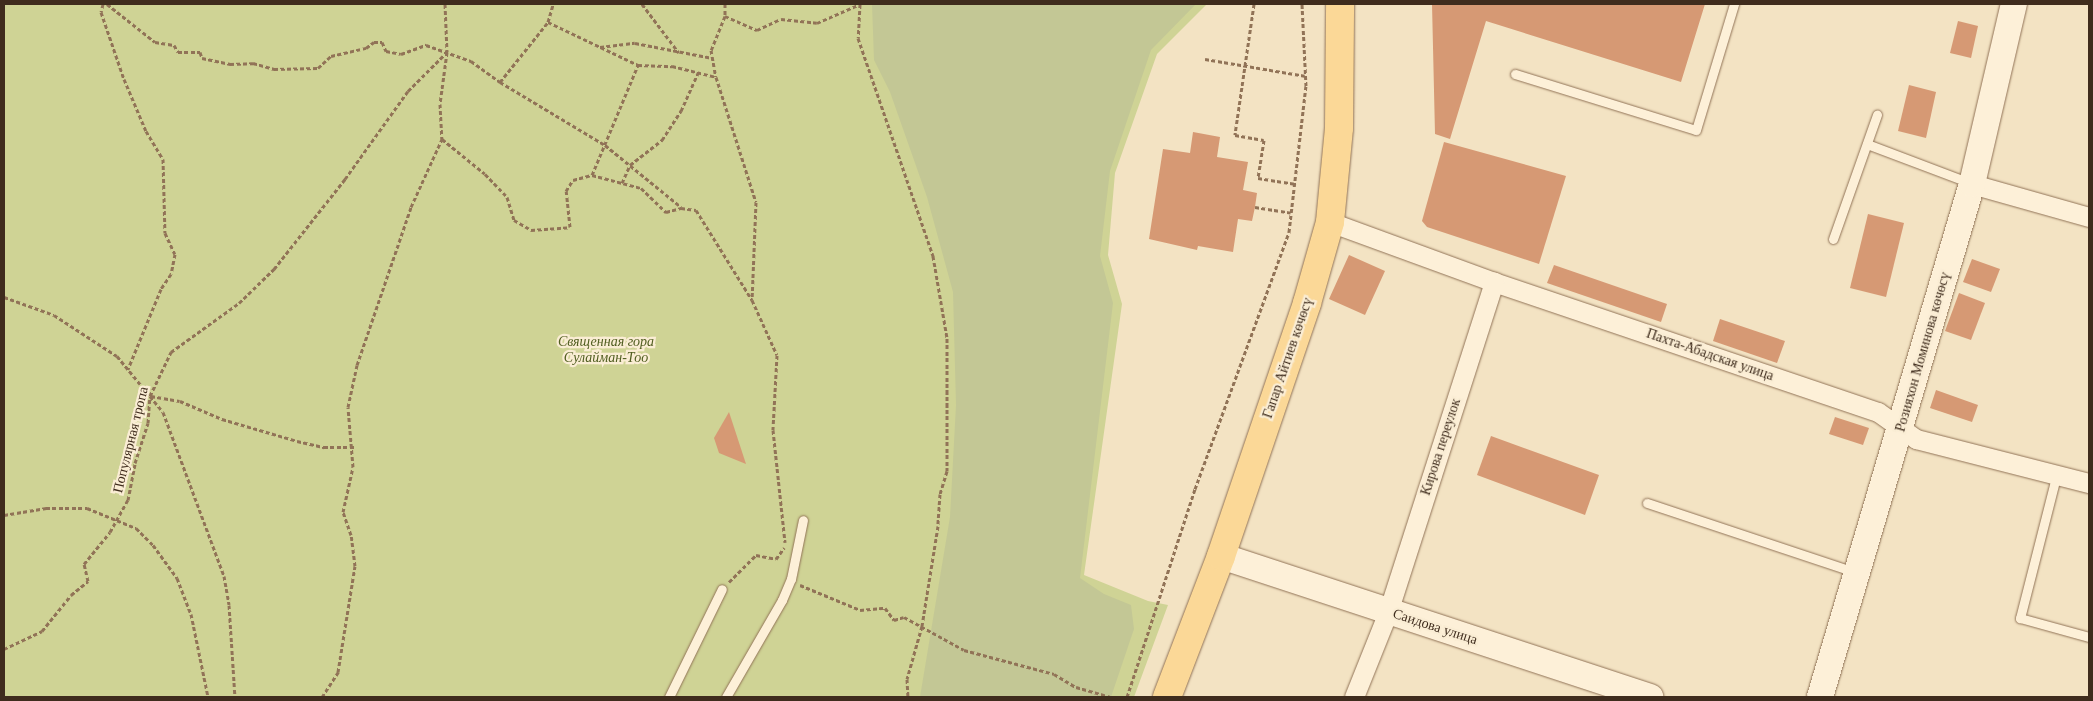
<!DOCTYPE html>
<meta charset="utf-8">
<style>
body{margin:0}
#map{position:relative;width:2093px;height:701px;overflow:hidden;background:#f3e3c3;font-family:Georgia,serif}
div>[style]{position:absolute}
.green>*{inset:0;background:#cfd395}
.cemetery>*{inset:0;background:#c3c795}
.building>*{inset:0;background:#d69974}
.path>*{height:3px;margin-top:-1.5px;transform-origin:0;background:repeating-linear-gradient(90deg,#917357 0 4px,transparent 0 6.5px)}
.roads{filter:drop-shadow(0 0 1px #917357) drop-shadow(0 0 1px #917357)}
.lane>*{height:9px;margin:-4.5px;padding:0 4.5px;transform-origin:4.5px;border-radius:4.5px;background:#fdf0d8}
.street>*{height:19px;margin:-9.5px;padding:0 9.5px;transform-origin:9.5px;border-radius:9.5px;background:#fdf0d8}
.secondary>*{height:26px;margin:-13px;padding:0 13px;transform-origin:13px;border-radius:13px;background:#fdf0d8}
.primary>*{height:28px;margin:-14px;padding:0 14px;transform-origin:14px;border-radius:14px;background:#fbd897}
span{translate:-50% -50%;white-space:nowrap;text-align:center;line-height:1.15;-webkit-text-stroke:4.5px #faedd4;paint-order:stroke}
.park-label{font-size:14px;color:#515e21;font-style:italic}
.street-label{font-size:14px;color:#3f2c1d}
.frame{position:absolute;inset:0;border:5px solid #3f2c1d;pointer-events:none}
</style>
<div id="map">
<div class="green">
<div style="clip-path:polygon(4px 4px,1207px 4px,1157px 54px,1115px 173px,1108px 255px,1122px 304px,1084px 575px,1148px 601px,1168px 605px,1134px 697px,4px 697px)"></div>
</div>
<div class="cemetery">
<div style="clip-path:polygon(872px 4px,1196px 4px,1151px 50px,1110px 171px,1100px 256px,1113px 303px,1080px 578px,1104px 594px,1131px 605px,1134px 629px,1111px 697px,920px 697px,950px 517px,956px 405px,953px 292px,927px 197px,890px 92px,874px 60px)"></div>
</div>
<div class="building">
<div style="clip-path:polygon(1432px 4px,1705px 4px,1681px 82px,1486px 21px,1450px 139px,1435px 134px)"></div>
<div style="clip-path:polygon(1958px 21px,1978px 26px,1971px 58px,1950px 53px)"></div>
<div style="clip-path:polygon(1909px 85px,1936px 92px,1926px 138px,1898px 131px)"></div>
<div style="clip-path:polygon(1193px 132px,1220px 137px,1217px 157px,1248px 162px,1243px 190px,1257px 193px,1255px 207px,1252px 221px,1238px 219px,1233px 252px,1198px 246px,1197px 250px,1149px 239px,1163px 149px,1190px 153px)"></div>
<div style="clip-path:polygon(1444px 142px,1566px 176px,1539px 264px,1427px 227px,1422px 221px)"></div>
<div style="clip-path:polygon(1868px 214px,1904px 223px,1886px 297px,1850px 288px)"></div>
<div style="clip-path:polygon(1349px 255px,1385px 271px,1365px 315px,1329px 299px)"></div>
<div style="clip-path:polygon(1972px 259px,2000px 269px,1991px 292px,1963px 282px)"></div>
<div style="clip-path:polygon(1554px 265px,1667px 304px,1661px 322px,1547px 283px)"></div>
<div style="clip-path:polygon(1959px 293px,1985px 303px,1971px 340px,1945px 331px)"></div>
<div style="clip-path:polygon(1720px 319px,1785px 341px,1777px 363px,1713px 341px)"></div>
<div style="clip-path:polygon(1936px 390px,1978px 405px,1972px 422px,1930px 408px)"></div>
<div style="clip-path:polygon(729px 412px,746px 464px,719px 453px,714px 438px)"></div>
<div style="clip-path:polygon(1835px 417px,1869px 428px,1863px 445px,1829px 434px)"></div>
<div style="clip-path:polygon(1491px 436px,1599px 475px,1585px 515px,1477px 475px)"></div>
</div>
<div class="path">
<div style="left:103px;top:4px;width:8px;rotate:104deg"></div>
<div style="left:101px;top:12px;width:71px;rotate:71.1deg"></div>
<div style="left:124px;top:79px;width:56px;rotate:67.1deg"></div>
<div style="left:146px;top:131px;width:33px;rotate:59deg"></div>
<div style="left:163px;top:159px;width:74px;rotate:88.5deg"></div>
<div style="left:165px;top:233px;width:23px;rotate:65deg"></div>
<div style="left:175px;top:254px;width:20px;rotate:101deg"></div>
<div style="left:171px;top:274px;width:18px;rotate:124deg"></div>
<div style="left:161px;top:289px;width:87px;rotate:112.4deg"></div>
<div style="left:107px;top:4px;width:61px;rotate:38.4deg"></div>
<div style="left:155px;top:42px;width:19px;rotate:9deg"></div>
<div style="left:174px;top:45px;width:8px;rotate:60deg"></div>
<div style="left:178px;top:52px;width:22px"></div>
<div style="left:200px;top:52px;width:6px;rotate:72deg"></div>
<div style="left:202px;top:58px;width:29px;rotate:12deg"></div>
<div style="left:230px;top:64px;width:23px;rotate:-2deg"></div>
<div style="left:253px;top:63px;width:22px;rotate:16deg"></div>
<div style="left:274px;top:69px;width:44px;rotate:-1.3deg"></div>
<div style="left:318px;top:68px;width:18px;rotate:-43deg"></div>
<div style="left:331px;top:56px;width:36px;rotate:-13deg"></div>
<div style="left:366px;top:48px;width:10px;rotate:-37deg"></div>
<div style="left:374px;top:42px;width:8px"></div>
<div style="left:382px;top:42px;width:10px;rotate:66deg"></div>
<div style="left:386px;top:51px;width:15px;rotate:11deg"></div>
<div style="left:401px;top:54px;width:27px;rotate:-20deg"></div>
<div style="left:426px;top:45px;width:48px;rotate:19.6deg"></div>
<div style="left:471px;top:61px;width:36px;rotate:36deg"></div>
<div style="left:500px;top:82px;width:77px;rotate:-51.3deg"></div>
<div style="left:548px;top:22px;width:100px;rotate:25.5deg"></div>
<div style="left:638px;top:65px;width:34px;rotate:2deg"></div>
<div style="left:672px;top:66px;width:45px;rotate:14deg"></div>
<div style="left:445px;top:4px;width:48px;rotate:87.6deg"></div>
<div style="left:447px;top:52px;width:52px;rotate:97.7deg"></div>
<div style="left:440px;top:104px;width:35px;rotate:87deg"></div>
<div style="left:442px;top:139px;width:55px;rotate:39.1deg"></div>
<div style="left:485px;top:174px;width:32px;rotate:46deg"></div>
<div style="left:507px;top:197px;width:24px;rotate:73deg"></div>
<div style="left:514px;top:220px;width:20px;rotate:30deg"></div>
<div style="left:531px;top:230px;width:39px;rotate:-4deg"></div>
<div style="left:570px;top:227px;width:36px;rotate:-96deg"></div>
<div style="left:566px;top:191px;width:13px;rotate:-58deg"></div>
<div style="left:573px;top:180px;width:20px;rotate:-15deg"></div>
<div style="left:592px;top:175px;width:51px;rotate:14.9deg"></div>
<div style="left:641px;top:188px;width:35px;rotate:44deg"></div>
<div style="left:666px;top:212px;width:16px;rotate:-15deg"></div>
<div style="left:681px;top:208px;width:15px;rotate:8deg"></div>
<div style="left:696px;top:210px;width:106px;rotate:58.1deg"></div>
<div style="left:642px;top:4px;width:61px;rotate:52.9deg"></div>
<div style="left:725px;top:4px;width:12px;rotate:90deg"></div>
<div style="left:725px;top:16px;width:37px;rotate:112deg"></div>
<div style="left:711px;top:50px;width:27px;rotate:80deg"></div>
<div style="left:716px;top:77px;width:131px;rotate:72.3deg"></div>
<div style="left:756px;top:202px;width:98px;rotate:92.3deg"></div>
<div style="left:752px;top:300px;width:60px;rotate:65.6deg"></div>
<div style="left:777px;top:355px;width:75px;rotate:93.1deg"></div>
<div style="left:773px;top:430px;width:113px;rotate:83.9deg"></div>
<div style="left:860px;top:4px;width:34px;rotate:93deg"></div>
<div style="left:858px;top:38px;width:231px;rotate:71deg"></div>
<div style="left:933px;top:256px;width:83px;rotate:80.3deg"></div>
<div style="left:947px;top:338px;width:133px;rotate:90deg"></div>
<div style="left:947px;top:471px;width:24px;rotate:107deg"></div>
<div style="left:940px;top:494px;width:32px;rotate:94deg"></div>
<div style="left:938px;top:526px;width:101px;rotate:99.1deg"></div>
<div style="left:922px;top:626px;width:55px;rotate:105.8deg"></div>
<div style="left:907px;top:679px;width:18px;rotate:87deg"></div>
<div style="left:1254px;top:4px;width:132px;rotate:98.3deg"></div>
<div style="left:1235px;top:135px;width:29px;rotate:10deg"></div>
<div style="left:1264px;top:140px;width:38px;rotate:99deg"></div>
<div style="left:1258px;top:178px;width:37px;rotate:9deg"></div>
<div style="left:725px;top:16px;width:35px;rotate:24deg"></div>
<div style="left:757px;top:30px;width:26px;rotate:-25deg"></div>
<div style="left:781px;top:19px;width:36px;rotate:6deg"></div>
<div style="left:817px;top:23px;width:47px;rotate:-23.8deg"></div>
<div style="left:548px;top:22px;width:19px;rotate:-74deg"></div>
<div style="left:600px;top:47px;width:35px;rotate:-7deg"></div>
<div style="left:635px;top:43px;width:79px;rotate:10.9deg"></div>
<div style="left:1205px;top:59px;width:101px;rotate:9.6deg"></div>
<div style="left:500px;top:82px;width:122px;rotate:31deg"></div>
<div style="left:605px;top:145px;width:98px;rotate:39.2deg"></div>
<div style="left:592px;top:175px;width:119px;rotate:-67.3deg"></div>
<div style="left:622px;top:183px;width:20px;rotate:-66deg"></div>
<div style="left:630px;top:165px;width:41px;rotate:-38deg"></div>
<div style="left:662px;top:140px;width:35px;rotate:-57deg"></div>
<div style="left:681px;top:111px;width:42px;rotate:-65.9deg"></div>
<div style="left:1255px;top:207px;width:36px;rotate:9deg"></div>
<div style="left:4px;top:297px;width:53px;rotate:19.8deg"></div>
<div style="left:54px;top:315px;width:75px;rotate:33.1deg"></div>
<div style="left:117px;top:356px;width:72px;rotate:50.6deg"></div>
<div style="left:163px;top:412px;width:175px;rotate:69.6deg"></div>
<div style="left:224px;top:576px;width:29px;rotate:80deg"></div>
<div style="left:229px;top:605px;width:92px;rotate:86.3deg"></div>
<div style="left:151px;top:396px;width:29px;rotate:10deg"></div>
<div style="left:180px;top:401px;width:46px;rotate:23.2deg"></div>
<div style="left:222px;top:419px;width:78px;rotate:16.3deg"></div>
<div style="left:297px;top:441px;width:28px;rotate:13deg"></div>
<div style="left:324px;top:447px;width:30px"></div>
<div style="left:4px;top:515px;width:43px;rotate:-9.5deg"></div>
<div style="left:46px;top:508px;width:41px"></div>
<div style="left:87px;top:508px;width:53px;rotate:22.2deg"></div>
<div style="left:136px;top:528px;width:24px;rotate:45deg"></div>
<div style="left:153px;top:545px;width:41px;rotate:54deg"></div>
<div style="left:177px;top:578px;width:39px;rotate:69deg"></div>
<div style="left:191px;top:614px;width:85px;rotate:78.4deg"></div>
<div style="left:729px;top:582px;width:38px;rotate:-45deg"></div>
<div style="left:756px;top:555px;width:20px;rotate:11deg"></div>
<div style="left:776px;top:559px;width:14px;rotate:-54deg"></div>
<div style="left:800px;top:585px;width:65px;rotate:22.6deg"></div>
<div style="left:860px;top:610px;width:25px;rotate:-5deg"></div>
<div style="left:885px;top:608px;width:15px;rotate:53deg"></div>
<div style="left:894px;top:620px;width:10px;rotate:-17deg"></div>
<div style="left:904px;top:617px;width:68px;rotate:28.8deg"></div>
<div style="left:964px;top:650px;width:93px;rotate:14.9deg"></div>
<div style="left:1054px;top:674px;width:26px;rotate:31deg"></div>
<div style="left:1076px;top:687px;width:35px;rotate:16deg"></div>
<div style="left:4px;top:649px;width:42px;rotate:-25.3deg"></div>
<div style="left:42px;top:631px;width:46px;rotate:-51.1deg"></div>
<div style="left:71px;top:595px;width:22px;rotate:-39deg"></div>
<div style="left:88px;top:581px;width:17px;rotate:-103deg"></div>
<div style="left:84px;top:564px;width:41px;rotate:-50.9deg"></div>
<div style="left:110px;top:532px;width:37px;rotate:-61deg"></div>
<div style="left:128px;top:500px;width:38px;rotate:-79deg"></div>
<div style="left:135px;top:463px;width:42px;rotate:-72deg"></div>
<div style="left:148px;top:423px;width:27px;rotate:-86deg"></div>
<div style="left:150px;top:396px;width:49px;rotate:-64.5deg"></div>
<div style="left:171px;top:352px;width:84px;rotate:-35.8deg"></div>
<div style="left:239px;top:303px;width:49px;rotate:-44.2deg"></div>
<div style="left:274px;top:269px;width:115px;rotate:-51.7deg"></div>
<div style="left:345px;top:179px;width:108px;rotate:-54.4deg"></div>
<div style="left:408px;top:91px;width:55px;rotate:-45deg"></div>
<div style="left:322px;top:697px;width:30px;rotate:-57deg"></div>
<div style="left:338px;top:672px;width:107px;rotate:-80.9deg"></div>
<div style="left:355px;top:566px;width:31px;rotate:-97deg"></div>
<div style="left:351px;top:535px;width:24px;rotate:-109deg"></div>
<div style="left:343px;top:512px;width:46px;rotate:-77.5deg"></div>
<div style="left:353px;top:467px;width:60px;rotate:-94.8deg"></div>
<div style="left:348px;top:407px;width:43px;rotate:-77.9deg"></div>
<div style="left:357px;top:365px;width:167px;rotate:-71.1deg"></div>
<div style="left:411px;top:207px;width:75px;rotate:-65.5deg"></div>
<div style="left:1127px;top:697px;width:219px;rotate:-71.9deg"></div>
<div style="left:1195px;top:489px;width:274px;rotate:-69.9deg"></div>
<div style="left:1289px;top:232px;width:147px;rotate:-83.4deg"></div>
<div style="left:1306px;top:86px;width:82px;rotate:-92.8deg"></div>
</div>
<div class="roads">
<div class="lane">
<div style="left:1515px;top:74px;width:189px;rotate:17.2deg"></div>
<div style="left:1696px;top:130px;width:132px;rotate:-73.2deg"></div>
<div style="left:1867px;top:144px;width:110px;rotate:20.7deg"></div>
<div style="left:1833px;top:239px;width:132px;rotate:-70.5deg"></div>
<div style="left:2057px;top:473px;width:150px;rotate:104.3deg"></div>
<div style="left:2020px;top:618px;width:72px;rotate:15.4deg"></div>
<div style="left:1647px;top:503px;width:219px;rotate:18.4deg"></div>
<div style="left:669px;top:697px;width:120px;rotate:-63.9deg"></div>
<div style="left:726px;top:697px;width:112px;rotate:-60deg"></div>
<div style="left:782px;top:600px;width:23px;rotate:-67deg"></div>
<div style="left:791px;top:579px;width:60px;rotate:-78.5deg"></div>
</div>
<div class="street">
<div style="left:1972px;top:184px;width:122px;rotate:15.8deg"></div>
<div style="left:1330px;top:222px;width:175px;rotate:20.1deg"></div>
<div style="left:1494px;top:282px;width:405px;rotate:18.7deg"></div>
<div style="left:1878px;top:412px;width:47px;rotate:35.4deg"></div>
<div style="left:1916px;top:439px;width:179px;rotate:14.3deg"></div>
<div style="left:1354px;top:697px;width:92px;rotate:-68.2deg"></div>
<div style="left:1388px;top:612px;width:347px;rotate:-72.2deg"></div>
</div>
<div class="secondary">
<div style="left:1221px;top:556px;width:452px;rotate:18.2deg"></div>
<div style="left:1820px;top:697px;width:535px;rotate:-73.5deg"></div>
<div style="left:1972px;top:184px;width:185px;rotate:-76.9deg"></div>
</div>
<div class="primary">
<div style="left:1167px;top:697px;width:151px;rotate:-69deg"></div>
<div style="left:1221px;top:556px;width:267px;rotate:-71.2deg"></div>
<div style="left:1307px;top:303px;width:84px;rotate:-74.1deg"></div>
<div style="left:1330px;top:222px;width:94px;rotate:-84.5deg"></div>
<div style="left:1339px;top:128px;width:124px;rotate:-89.5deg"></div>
</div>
</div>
<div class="park-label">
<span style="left:606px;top:350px">Священная гора<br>Сулайман-Тоо</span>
</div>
<div class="street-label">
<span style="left:1923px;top:352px;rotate:-74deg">Розияхон Моминова көчөсү</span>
<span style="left:1710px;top:355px;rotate:19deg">Пахта-Абадская улица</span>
<span style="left:1288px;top:358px;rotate:-71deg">Гапар Айтиев көчөсү</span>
<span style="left:131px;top:440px;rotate:-76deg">Популярная тропа</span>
<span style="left:1441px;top:447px;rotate:-72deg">Кирова переулок</span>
<span style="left:1435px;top:627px;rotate:18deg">Саидова улица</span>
</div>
<div class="frame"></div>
</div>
